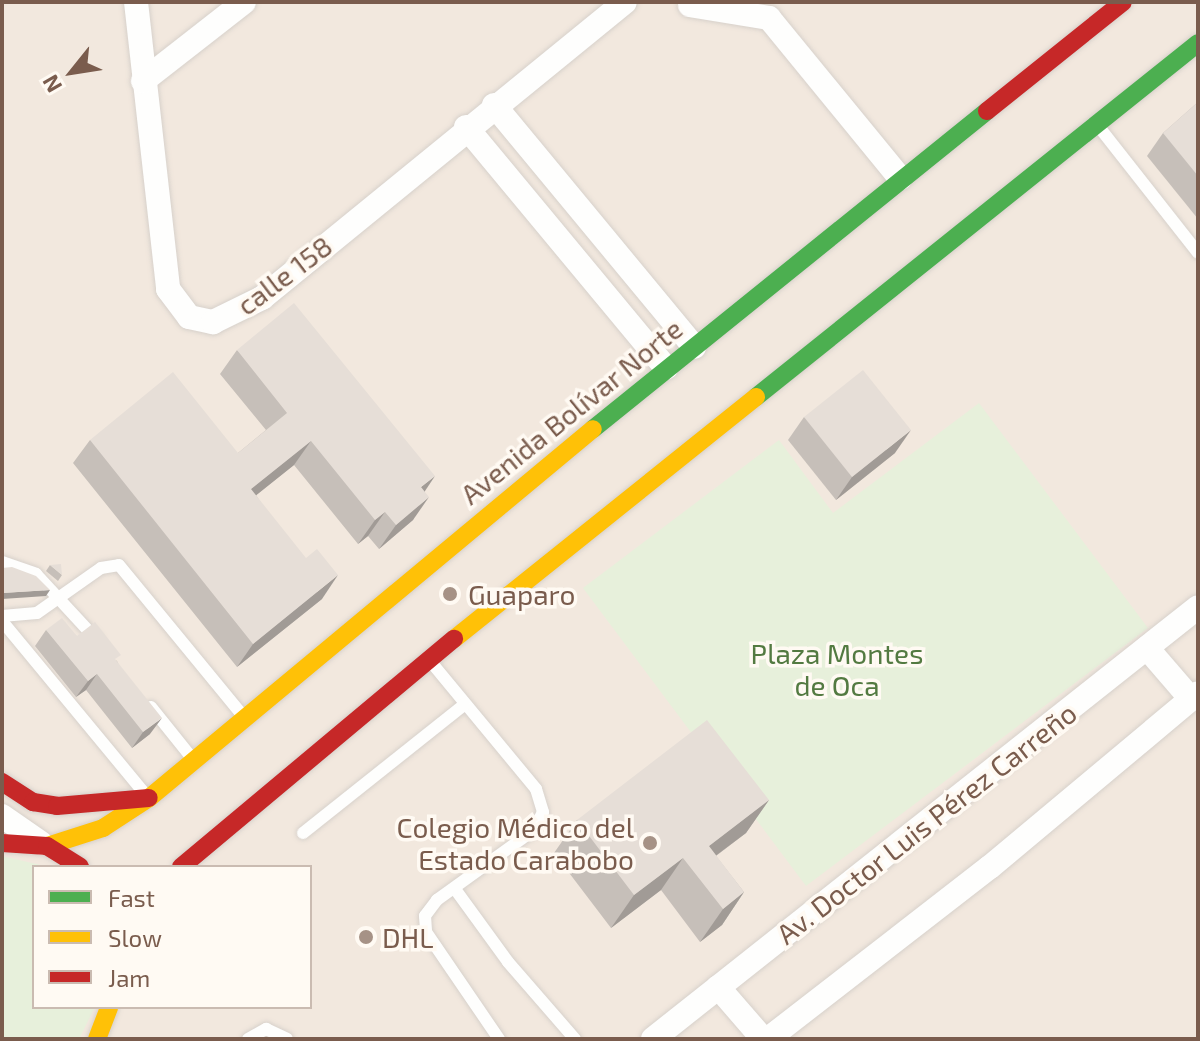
<!DOCTYPE html>
<meta charset="utf-8">
<style>
body{margin:0}
#map{position:relative;width:1200px;height:1041px;overflow:hidden;background:#f9f5f0;font-family:"Exo 2",sans-serif}
div>[style]{position:absolute}
.residential>*{inset:0;background:#f2e8de}
.green>*{inset:0;background:#e7f0db}
.roads{filter:drop-shadow(0 0 2px #d7d1cb) drop-shadow(0 0 2px #d7d1cb)}
.lane>*{height:12px;margin:-6px;padding:0 6px;transform-origin:6px;border-radius:6px;background:#fefefd}
.street>*{height:24px;margin:-12px;padding:0 12px;transform-origin:12px;border-radius:12px;background:#fefefd}
.fast>*{height:18px;margin:-9px;padding:0 9px;transform-origin:9px;border-radius:9px;background:#4caf50}
.slow>*{height:18px;margin:-9px;padding:0 9px;transform-origin:9px;border-radius:9px;background:#ffc107}
.jam>*{height:18px;margin:-9px;padding:0 9px;transform-origin:9px;border-radius:9px;background:#c62828}
.wall>*{inset:0;background:#c6bfb9}
.shaded-wall>*{inset:0;background:#a19b96}
.building>*{inset:0;background:#e6ded7}
.dots>*{width:22px;height:22px;translate:-50% -50%;box-sizing:border-box;border:4px solid #fffaf3;border-radius:50%}
span{translate:-50% -50%;white-space:nowrap;text-align:center;line-height:1.15;-webkit-text-stroke:7px #fffaf3;paint-order:stroke}
.street-label{font-size:28px;color:#7a5c4d}
.poi-label{font-size:28px;color:#7a5c4d}
.left{translate:0 -50%;text-align:left}
.right{translate:-100% -50%;text-align:right}
.park-label{font-size:28px;color:#537a41}
.frame{position:absolute;inset:0;border:4px solid #7a5c4d;pointer-events:none}
.legend{position:absolute;left:32px;top:865px;width:280px;height:144px;box-sizing:border-box;background:#fffaf3;border:2px solid #cabbb1;margin:0;padding:10px 14px;list-style:none;font-size:24px;color:#7a5c4d}
.legend li{display:flex;align-items:center;gap:16px;height:40px}
.legend b{width:40px;border:2px solid #cabbb1}
.north{position:absolute;left:32px;top:32px;width:80px;height:80px;-webkit-text-stroke:6px #fffaf3;paint-order:stroke;rotate:240deg;font-size:22px;font-weight:700;line-height:32px;text-align:center;color:#7a5c4d}
.north::after{content:'';display:block;margin:auto;width:28px;height:36px;background:#7a5c4d;clip-path:polygon(50% 0,100% 100%,50% 72%,0 100%)}
</style>
<div id="map">
<div class="residential">
<div style="clip-path:polygon(evenodd,2px 2px,1198px 2px,1198px 1039px,2px 1039px,2px 2px,34px 867px,310px 867px,310px 1007px,34px 1007px,34px 867px)"></div>
</div>
<div class="green">
<div style="clip-path:polygon(979px 403px,1148px 628px,806px 886px,583px 588px,779px 440px,833px 513px)"></div>
<div style="clip-path:polygon(2px 856px,49px 867px,34px 867px,34px 1007px,95px 1007px,79px 1039px,2px 1039px)"></div>
</div>
<div class="roads">
<div class="lane">
<div style="left:1099px;top:127px;width:160px;rotate:51.8deg"></div>
<div style="left:2px;top:562px;width:36px;rotate:19deg"></div>
<div style="left:36px;top:574px;width:90px;rotate:47.3deg"></div>
<div style="left:2px;top:616px;width:35px;rotate:-5deg"></div>
<div style="left:37px;top:613px;width:78px;rotate:-35.1deg"></div>
<div style="left:101px;top:568px;width:18px;rotate:-9deg"></div>
<div style="left:119px;top:565px;width:195px;rotate:50.6deg"></div>
<div style="left:2px;top:621px;width:224px;rotate:50.4deg"></div>
<div style="left:431px;top:662px;width:165px;rotate:50.4deg"></div>
<div style="left:536px;top:789px;width:24px;rotate:73deg"></div>
<div style="left:543px;top:812px;width:20px;rotate:117deg"></div>
<div style="left:534px;top:830px;width:120px;rotate:144.2deg"></div>
<div style="left:437px;top:900px;width:20px;rotate:127deg"></div>
<div style="left:425px;top:916px;width:16px;rotate:86deg"></div>
<div style="left:426px;top:932px;width:130px;rotate:55.7deg"></div>
<div style="left:151px;top:707px;width:65px;rotate:51.2deg"></div>
<div style="left:303px;top:833px;width:206px;rotate:-38.5deg"></div>
<div style="left:455px;top:889px;width:90px;rotate:54deg"></div>
<div style="left:508px;top:962px;width:102px;rotate:49deg"></div>
<div style="left:248px;top:1039px;width:21px;rotate:-29deg"></div>
<div style="left:266px;top:1029px;width:23px;rotate:25deg"></div>
</div>
<div class="street">
<div style="left:136px;top:2px;width:289px;rotate:83.6deg"></div>
<div style="left:168px;top:289px;width:35px;rotate:53deg"></div>
<div style="left:189px;top:317px;width:25px;rotate:12deg"></div>
<div style="left:213px;top:322px;width:55px;rotate:-26.1deg"></div>
<div style="left:262px;top:298px;width:468px;rotate:-39.2deg"></div>
<div style="left:690px;top:5px;width:80px;rotate:9.3deg"></div>
<div style="left:769px;top:18px;width:207px;rotate:50.7deg"></div>
<div style="left:143px;top:81px;width:128px;rotate:-38deg"></div>
<div style="left:494px;top:105px;width:314px;rotate:50.4deg"></div>
<div style="left:466px;top:127px;width:313px;rotate:50.3deg"></div>
<div style="left:1147px;top:648px;width:67px;rotate:49.2deg"></div>
<div style="left:2px;top:816px;width:47px;rotate:34.7deg"></div>
<div style="left:718px;top:987px;width:69px;rotate:49.1deg"></div>
<div style="left:653px;top:1039px;width:695px;rotate:-38.4deg"></div>
<div style="left:768px;top:1039px;width:281px;rotate:-37.8deg"></div>
<div style="left:990px;top:867px;width:271px;rotate:-39.9deg"></div>
</div>
<div class="fast">
<div style="left:756px;top:397px;width:566px;rotate:-38.69deg"></div>
<div style="left:593px;top:429px;width:506px;rotate:-38.91deg"></div>
</div>
<div class="slow">
<div style="left:454px;top:639px;width:387px;rotate:-38.7deg"></div>
<div style="left:47px;top:846px;width:59px;rotate:-17.8deg"></div>
<div style="left:103px;top:828px;width:55px;rotate:-33.1deg"></div>
<div style="left:149px;top:798px;width:577px;rotate:-39.73deg"></div>
<div style="left:97px;top:1039px;width:34px;rotate:-69deg"></div>
</div>
<div class="jam">
<div style="left:987px;top:111px;width:174px;rotate:-38.7deg"></div>
<div style="left:2px;top:782px;width:37px;rotate:33deg"></div>
<div style="left:33px;top:802px;width:24px;rotate:9deg"></div>
<div style="left:57px;top:806px;width:92px;rotate:-5deg"></div>
<div style="left:2px;top:843px;width:45px;rotate:3.8deg"></div>
<div style="left:47px;top:846px;width:39px;rotate:32deg"></div>
<div style="left:181px;top:867px;width:356px;rotate:-39.9deg"></div>
</div>
</div>
<div class="wall">
<div style="clip-path:polygon(1198px 102px,1198px 219px,1147px 156px,1163px 133px)"></div>
<div style="clip-path:polygon(237px 350px,425px 491px,413px 520px,379px 549px,368px 536px,358px 544px,294px 465px,256px 495px,322px 599px,237px 667px,73px 463px,90px 440px,238px 453px,266px 430px,220px 374px)"></div>
<div style="clip-path:polygon(804px 417px,895px 453px,836px 500px,788px 440px)"></div>
<div style="clip-path:polygon(50px 565px,62px 575px,58px 581px,46px 571px)"></div>
<div style="clip-path:polygon(46px 630px,77px 636px,117px 661px,150px 734px,132px 748px,86px 690px,76px 697px,35px 646px)"></div>
<div style="clip-path:polygon(769px 800px,746px 833px,716px 856px,744px 892px,722px 925px,700px 942px,661px 890px,611px 928px,554px 853px,577px 820px)"></div>
</div>
<div class="shaded-wall">
<div style="clip-path:polygon(911px 430px,895px 453px,836px 500px,852px 477px)"></div>
<div style="clip-path:polygon(311px 441px,294px 465px,234px 513px,251px 489px)"></div>
<div style="clip-path:polygon(435px 476px,419px 500px,421px 487px)"></div>
<div style="clip-path:polygon(429px 497px,413px 520px,379px 549px,396px 525px)"></div>
<div style="clip-path:polygon(385px 512px,368px 536px,358px 544px,375px 520px)"></div>
<div style="clip-path:polygon(338px 575px,322px 599px,237px 667px,253px 644px)"></div>
<div style="clip-path:polygon(50px 590px,46px 596px,2px 599px,2px 593px)"></div>
<div style="clip-path:polygon(97px 674px,86px 690px,76px 697px,88px 681px)"></div>
<div style="clip-path:polygon(162px 718px,150px 734px,132px 748px,143px 732px)"></div>
<div style="clip-path:polygon(769px 800px,746px 833px,694px 872px,709px 846px)"></div>
<div style="clip-path:polygon(683px 858px,661px 890px,611px 928px,634px 895px)"></div>
<div style="clip-path:polygon(744px 892px,722px 925px,700px 942px,723px 909px)"></div>
</div>
<div class="building">
<div style="clip-path:polygon(1198px 102px,1198px 176px,1163px 133px)"></div>
<div style="clip-path:polygon(294px 303px,435px 476px,421px 487px,429px 497px,396px 525px,385px 512px,375px 520px,311px 441px,251px 489px,306px 558px,317px 549px,338px 575px,253px 644px,90px 440px,173px 372px,238px 453px,287px 413px,237px 350px)"></div>
<div style="clip-path:polygon(863px 370px,911px 430px,852px 477px,804px 417px)"></div>
<div style="clip-path:polygon(61px 564px,62px 575px,50px 565px)"></div>
<div style="clip-path:polygon(12px 567px,36px 576px,50px 590px,2px 593px,2px 568px)"></div>
<div style="clip-path:polygon(62px 618px,77px 636px,95px 622px,121px 655px,115px 659px,162px 718px,143px 732px,97px 674px,88px 681px,46px 630px)"></div>
<div style="clip-path:polygon(707px 720px,769px 800px,709px 846px,744px 892px,723px 909px,683px 858px,634px 895px,577px 820px)"></div>
</div>
<div class="dots">
<div style="left:450px;top:594px;background:#a69286"></div>
<div style="left:650px;top:843px;background:#a69286"></div>
<div style="left:366px;top:937px;background:#a69286"></div>
</div>
<div class="street-label">
<span style="left:284px;top:275px;rotate:-37deg">calle 158</span>
<span style="left:571px;top:411px;rotate:-39deg">Avenida Bolívar Norte</span>
<span style="left:926px;top:823px;rotate:-38deg">Av. Doctor Luis Pérez Carreño</span>
</div>
<div class="poi-label">
<span class="left" style="left:468px;top:594px">Guaparo</span>
<span class="right" style="left:634px;top:843px">Colegio Médico del<br>Estado Carabobo</span>
<span class="left" style="left:382px;top:937px">DHL</span>
</div>
<div class="park-label">
<span style="left:837px;top:669px">Plaza Montes<br>de Oca</span>
</div>
<div class="frame"></div>
<ul class="legend">
<li><b style="height:10px;background:#4caf50"></b>Fast</li>
<li><b style="height:10px;background:#ffc107"></b>Slow</li>
<li><b style="height:10px;background:#c62828"></b>Jam</li>
</ul>
<div class="north">N</div>
</div>
